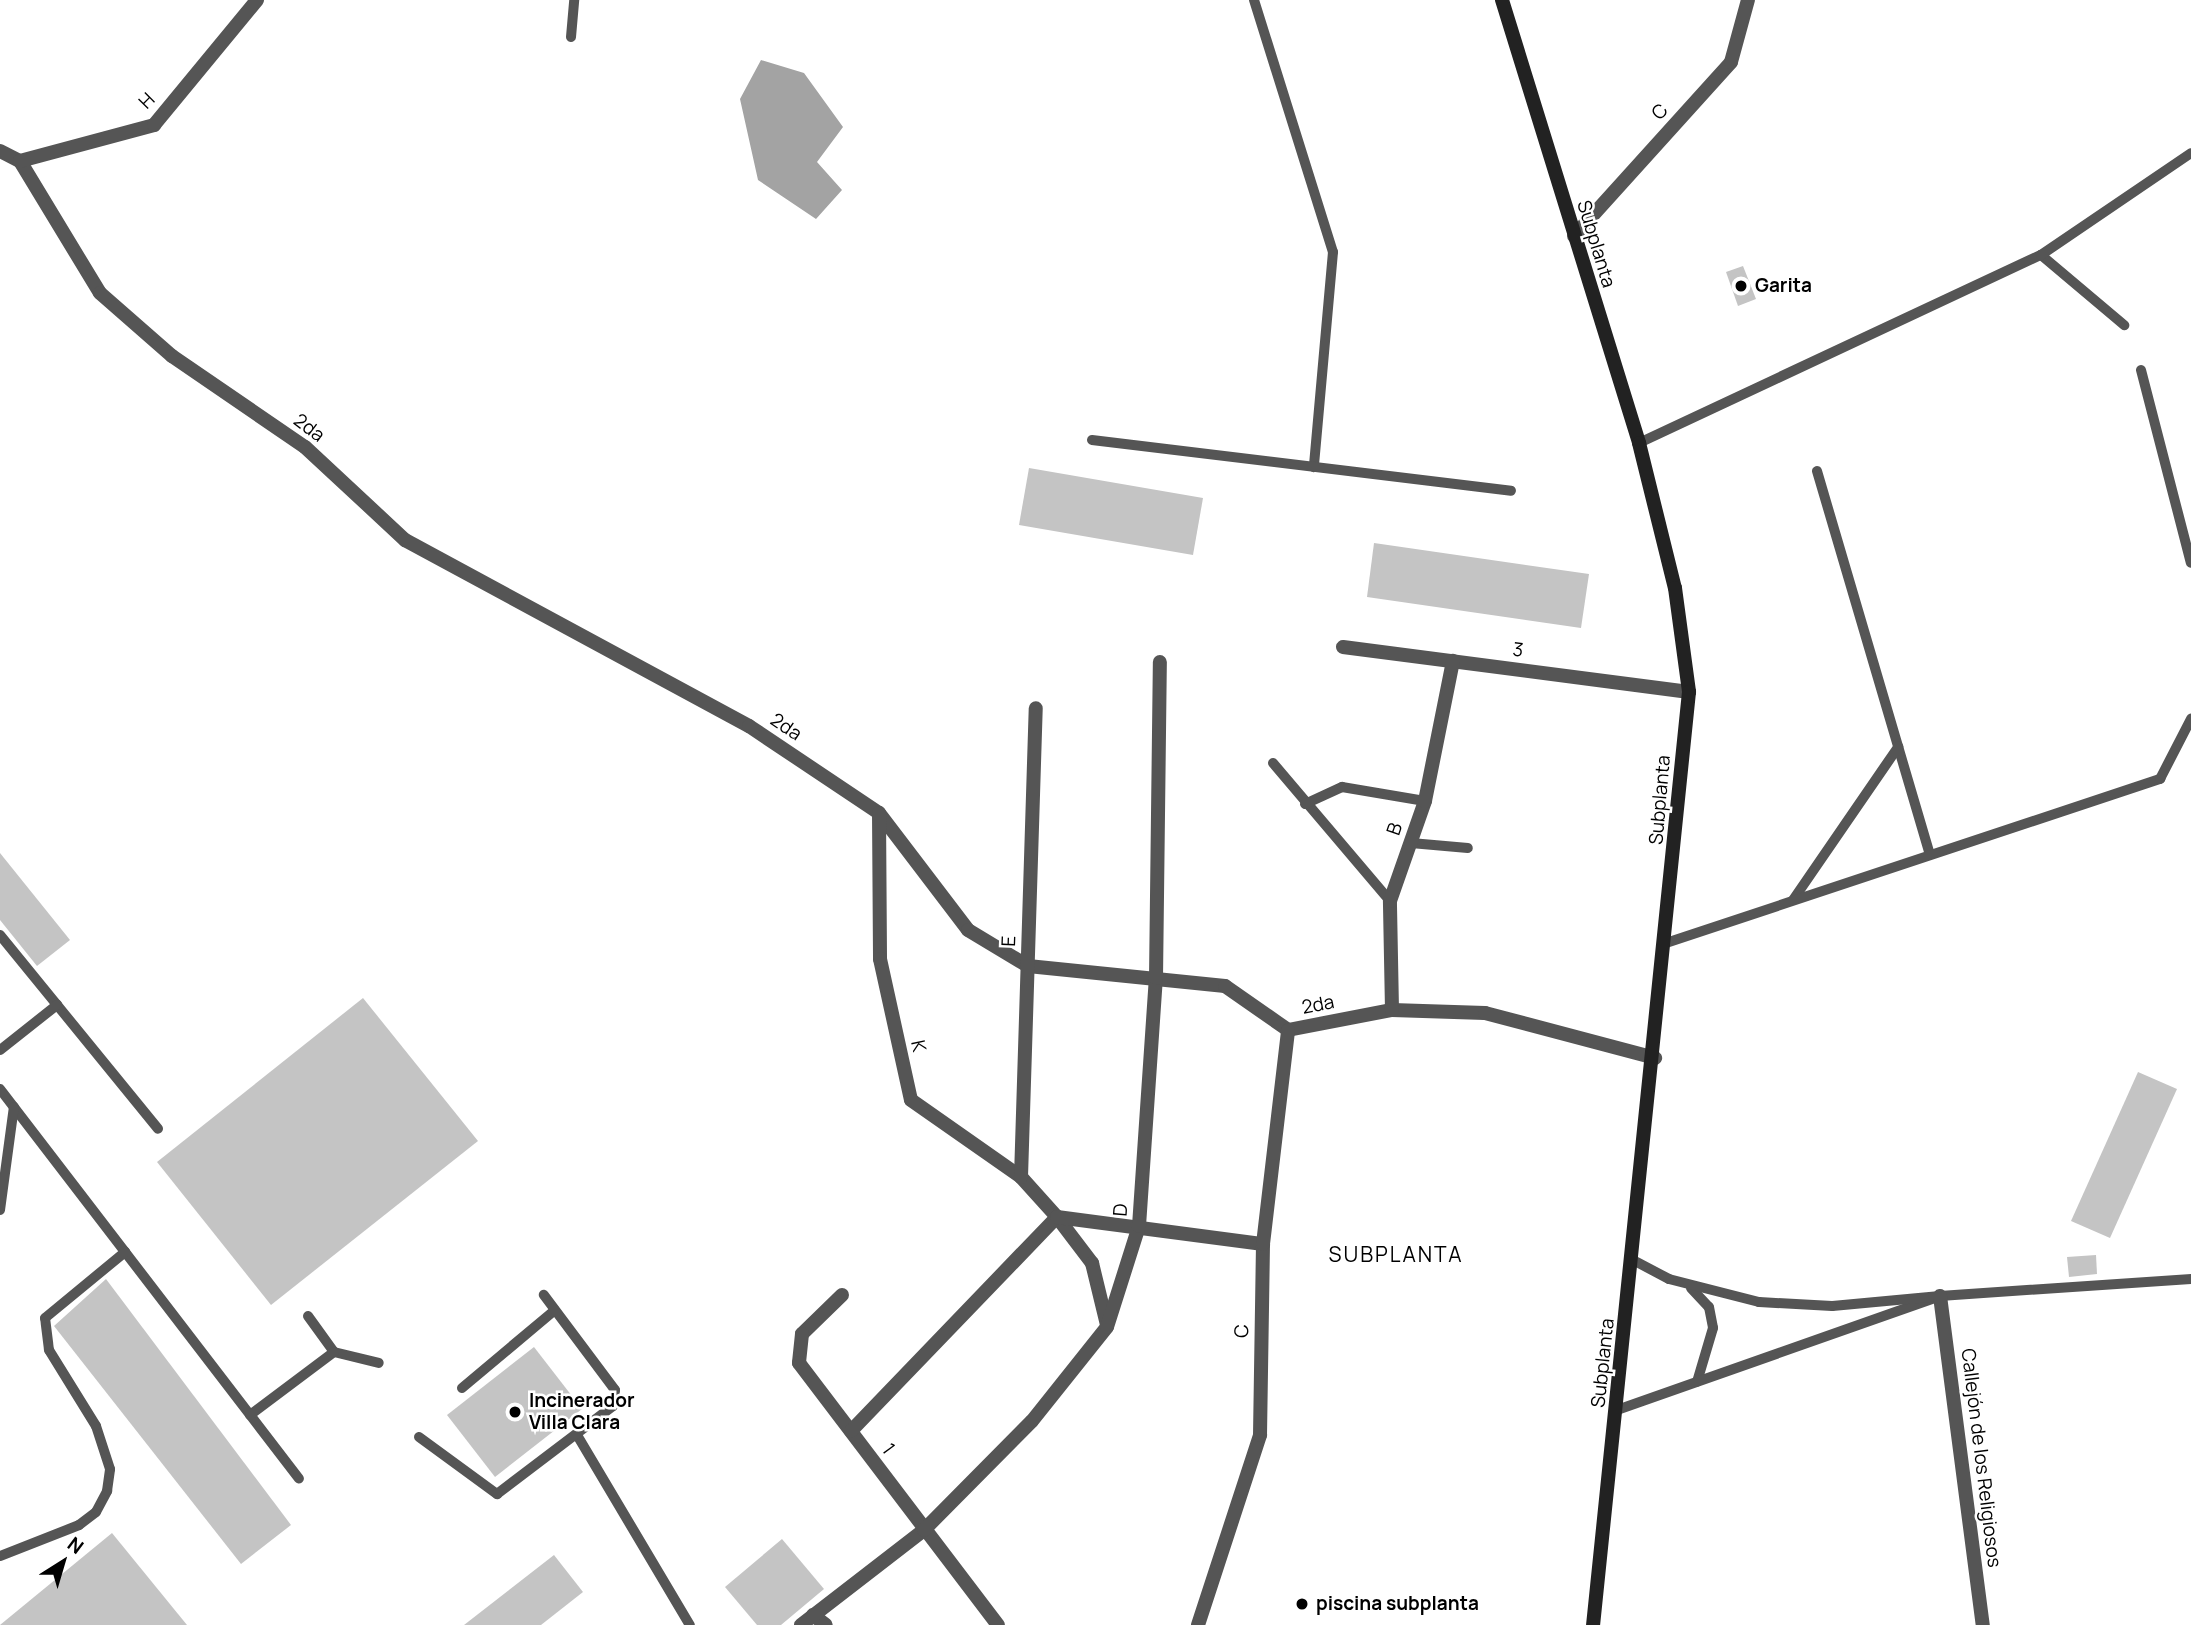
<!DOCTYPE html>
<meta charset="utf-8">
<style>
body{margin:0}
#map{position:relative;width:2191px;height:1625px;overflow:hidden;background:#fff;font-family:Manrope,sans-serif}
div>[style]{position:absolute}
.water>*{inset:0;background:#a3a3a3}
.building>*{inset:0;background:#c4c4c4}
.lane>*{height:10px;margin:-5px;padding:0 5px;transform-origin:5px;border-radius:5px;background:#555}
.street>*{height:14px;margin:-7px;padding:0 7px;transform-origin:7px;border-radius:7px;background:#555}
.secondary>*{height:14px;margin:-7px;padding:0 7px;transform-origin:7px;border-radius:7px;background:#222}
.dots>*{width:19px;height:19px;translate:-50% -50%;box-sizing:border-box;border:4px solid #fff;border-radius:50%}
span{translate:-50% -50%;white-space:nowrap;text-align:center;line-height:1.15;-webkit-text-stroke:5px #fff;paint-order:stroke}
.street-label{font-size:19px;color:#000}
.poi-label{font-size:19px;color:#000;font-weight:700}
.left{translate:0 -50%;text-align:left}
.neighbourhood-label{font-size:21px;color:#000;letter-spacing:2px}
.north{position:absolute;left:28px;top:1527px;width:70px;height:70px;-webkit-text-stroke:5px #fff;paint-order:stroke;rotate:37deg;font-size:19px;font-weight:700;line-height:28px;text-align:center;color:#000}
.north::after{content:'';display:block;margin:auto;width:24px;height:32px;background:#000;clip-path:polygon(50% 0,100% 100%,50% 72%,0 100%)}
</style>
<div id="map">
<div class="water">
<div style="clip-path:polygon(761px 60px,804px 73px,843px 127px,817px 162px,842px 190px,816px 219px,758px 180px,740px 99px)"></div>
</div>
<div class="building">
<div style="clip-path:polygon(1743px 266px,1756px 299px,1738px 306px,1726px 272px)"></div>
<div style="clip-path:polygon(1029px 468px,1203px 498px,1193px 555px,1019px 525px)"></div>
<div style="clip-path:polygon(1374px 543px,1589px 574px,1581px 628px,1367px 597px)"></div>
<div style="clip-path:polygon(0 853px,70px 940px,37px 966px,0 920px)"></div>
<div style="clip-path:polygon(363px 998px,478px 1141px,271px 1305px,157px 1162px)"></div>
<div style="clip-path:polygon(2138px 1072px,2177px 1089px,2110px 1238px,2071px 1221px)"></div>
<div style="clip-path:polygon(2096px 1255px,2097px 1274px,2069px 1277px,2067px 1257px)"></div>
<div style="clip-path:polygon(106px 1279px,291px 1525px,241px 1564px,54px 1326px)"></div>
<div style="clip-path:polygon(534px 1347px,582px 1409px,495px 1477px,447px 1415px)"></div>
<div style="clip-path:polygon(112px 1533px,187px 1625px,0 1625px)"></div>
<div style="clip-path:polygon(782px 1539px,824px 1589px,781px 1625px,757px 1625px,725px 1587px)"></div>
<div style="clip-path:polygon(554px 1555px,583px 1592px,541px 1625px,464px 1625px)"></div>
</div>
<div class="lane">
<div style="left:1254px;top:0;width:264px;rotate:72.6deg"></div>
<div style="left:1333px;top:252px;width:216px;rotate:95.1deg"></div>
<div style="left:571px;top:37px;width:37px;rotate:-85deg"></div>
<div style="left:2041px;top:255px;width:109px;rotate:40.1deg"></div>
<div style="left:2141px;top:370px;width:199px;rotate:75.5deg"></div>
<div style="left:1092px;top:440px;width:422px;rotate:6.9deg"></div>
<div style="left:1639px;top:443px;width:444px;rotate:-25.1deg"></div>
<div style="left:2041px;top:255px;width:181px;rotate:-34.2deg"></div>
<div style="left:1817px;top:471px;width:400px;rotate:73.6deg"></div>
<div style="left:1273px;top:763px;width:181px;rotate:49.7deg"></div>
<div style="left:1305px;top:804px;width:41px;rotate:-24.7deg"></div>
<div style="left:1342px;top:787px;width:84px;rotate:9.6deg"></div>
<div style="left:1411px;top:843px;width:57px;rotate:5deg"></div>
<div style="left:1793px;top:900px;width:186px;rotate:-55.5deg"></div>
<div style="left:0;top:935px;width:250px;rotate:50.8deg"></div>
<div style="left:1666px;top:943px;width:521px;rotate:-18.37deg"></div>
<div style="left:2160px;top:779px;width:68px;rotate:-62.7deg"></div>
<div style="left:0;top:1050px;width:73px;rotate:-38.3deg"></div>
<div style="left:0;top:1089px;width:491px;rotate:52.5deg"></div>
<div style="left:0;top:1210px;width:104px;rotate:-82.3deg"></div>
<div style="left:1691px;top:1288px;width:26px;rotate:47deg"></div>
<div style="left:1709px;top:1307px;width:21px;rotate:79deg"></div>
<div style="left:1713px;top:1328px;width:56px;rotate:106.5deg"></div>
<div style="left:1940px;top:1296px;width:252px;rotate:-3.9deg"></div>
<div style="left:308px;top:1316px;width:44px;rotate:54.2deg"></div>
<div style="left:334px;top:1352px;width:46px;rotate:13.7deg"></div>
<div style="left:462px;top:1388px;width:121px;rotate:-40deg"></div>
<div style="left:1617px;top:1410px;width:343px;rotate:-19.4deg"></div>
<div style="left:1940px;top:1296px;width:108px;rotate:174.7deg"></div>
<div style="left:1832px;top:1306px;width:73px;rotate:-176.9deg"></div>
<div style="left:1759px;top:1302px;width:93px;rotate:-165.7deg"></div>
<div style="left:1669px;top:1279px;width:41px;rotate:-152.2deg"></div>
<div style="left:250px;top:1415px;width:105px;rotate:-36.9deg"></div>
<div style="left:577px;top:1435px;width:221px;rotate:59.3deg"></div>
<div style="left:419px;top:1437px;width:97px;rotate:36.2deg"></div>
<div style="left:497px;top:1494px;width:146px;rotate:-37.2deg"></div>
<div style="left:613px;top:1406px;width:16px;rotate:-83deg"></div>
<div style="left:615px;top:1390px;width:119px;rotate:-126.8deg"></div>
<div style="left:0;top:1556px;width:85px;rotate:-21.4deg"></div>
<div style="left:79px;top:1525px;width:21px;rotate:-37deg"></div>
<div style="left:96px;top:1512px;width:24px;rotate:-62deg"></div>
<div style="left:107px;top:1491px;width:22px;rotate:-82deg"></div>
<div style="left:110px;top:1469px;width:45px;rotate:-108deg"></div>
<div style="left:96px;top:1426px;width:89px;rotate:-121.7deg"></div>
<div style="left:49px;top:1350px;width:32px;rotate:-97deg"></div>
<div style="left:45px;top:1318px;width:104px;rotate:-39.5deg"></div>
</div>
<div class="street">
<div style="left:0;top:151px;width:22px;rotate:27deg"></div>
<div style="left:20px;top:161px;width:154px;rotate:58.8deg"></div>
<div style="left:100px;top:293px;width:96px;rotate:41.2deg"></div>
<div style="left:172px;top:356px;width:161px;rotate:34.4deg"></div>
<div style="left:305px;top:447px;width:137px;rotate:42.9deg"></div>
<div style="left:405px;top:540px;width:391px;rotate:28.4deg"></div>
<div style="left:749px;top:726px;width:156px;rotate:33.8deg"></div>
<div style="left:879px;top:813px;width:147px;rotate:52.7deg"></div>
<div style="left:968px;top:930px;width:70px;rotate:31deg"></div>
<div style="left:1028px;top:966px;width:198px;rotate:5.8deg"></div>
<div style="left:1225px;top:986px;width:77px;rotate:34.9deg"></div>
<div style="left:1288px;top:1030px;width:106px;rotate:-10.9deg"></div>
<div style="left:1392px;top:1010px;width:93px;rotate:1.8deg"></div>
<div style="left:1485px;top:1013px;width:176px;rotate:14.8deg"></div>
<div style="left:20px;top:161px;width:139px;rotate:-15deg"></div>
<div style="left:154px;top:125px;width:162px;rotate:-50.5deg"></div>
<div style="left:1574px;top:236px;width:234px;rotate:-47.9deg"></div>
<div style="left:1731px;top:62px;width:64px;rotate:-74.7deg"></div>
<div style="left:1343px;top:647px;width:349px;rotate:7.4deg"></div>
<div style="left:879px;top:813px;width:146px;rotate:89.6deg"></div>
<div style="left:880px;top:959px;width:144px;rotate:77.6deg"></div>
<div style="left:911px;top:1100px;width:134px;rotate:35deg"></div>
<div style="left:1021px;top:1177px;width:54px;rotate:48deg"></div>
<div style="left:1057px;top:1217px;width:58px;rotate:52.7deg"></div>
<div style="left:1092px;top:1263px;width:64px;rotate:76.4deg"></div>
<div style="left:1392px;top:1010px;width:109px;rotate:-91.1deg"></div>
<div style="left:1390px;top:901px;width:106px;rotate:-70.7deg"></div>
<div style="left:1425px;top:801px;width:143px;rotate:-78.7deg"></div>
<div style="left:1021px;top:1177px;width:469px;rotate:-88.2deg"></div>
<div style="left:842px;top:1295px;width:56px;rotate:135.7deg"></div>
<div style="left:802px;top:1334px;width:29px;rotate:96deg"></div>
<div style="left:799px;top:1363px;width:329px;rotate:52.8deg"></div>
<div style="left:1940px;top:1296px;width:332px;rotate:82.6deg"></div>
<div style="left:851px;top:1431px;width:297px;rotate:-46.1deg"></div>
<div style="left:1057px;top:1217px;width:208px;rotate:7.5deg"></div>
<div style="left:813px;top:1615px;width:16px;rotate:38deg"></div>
<div style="left:801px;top:1625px;width:155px;rotate:-37.7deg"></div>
<div style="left:924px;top:1530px;width:153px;rotate:-45.3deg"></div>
<div style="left:1032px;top:1421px;width:120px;rotate:-51.4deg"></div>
<div style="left:1107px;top:1327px;width:106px;rotate:-72.4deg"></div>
<div style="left:1139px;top:1226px;width:249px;rotate:-86.1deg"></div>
<div style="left:1156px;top:978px;width:316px;rotate:-89.3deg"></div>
<div style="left:1198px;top:1625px;width:200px;rotate:-71.9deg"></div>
<div style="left:1260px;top:1435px;width:191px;rotate:-89.1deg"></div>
<div style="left:1263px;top:1244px;width:215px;rotate:-83.3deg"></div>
</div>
<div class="secondary">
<div style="left:1502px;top:0;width:464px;rotate:72.8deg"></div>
<div style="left:1639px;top:443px;width:149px;rotate:76.1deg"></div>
<div style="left:1675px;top:588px;width:105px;rotate:82.3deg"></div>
<div style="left:1689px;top:692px;width:938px;rotate:95.87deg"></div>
</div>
<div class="dots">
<div style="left:1741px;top:286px;background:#000"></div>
<div style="left:515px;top:1412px;background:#000"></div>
<div style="left:1302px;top:1604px;background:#000"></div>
</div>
<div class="street-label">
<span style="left:147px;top:101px;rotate:-45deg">H</span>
<span style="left:1660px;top:112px;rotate:-48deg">C</span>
<span style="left:1596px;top:244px;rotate:73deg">Subplanta</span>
<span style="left:309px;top:428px;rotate:37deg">2da</span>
<span style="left:1518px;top:650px;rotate:7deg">3</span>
<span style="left:786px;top:727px;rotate:34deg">2da</span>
<span style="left:1660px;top:800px;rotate:-85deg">Subplanta</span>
<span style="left:1395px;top:829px;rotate:-71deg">B</span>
<span style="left:1009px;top:941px;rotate:-88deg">E</span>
<span style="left:1318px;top:1005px;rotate:-11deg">2da</span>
<span style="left:918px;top:1046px;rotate:78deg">K</span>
<span style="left:1121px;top:1210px;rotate:-86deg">D</span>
<span style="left:1242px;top:1331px;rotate:-89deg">C</span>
<span style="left:1603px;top:1363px;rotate:-84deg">Subplanta</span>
<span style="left:888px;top:1449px;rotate:54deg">1</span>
<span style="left:1981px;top:1458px;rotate:83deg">Callejón de los Religiosos</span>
</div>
<div class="poi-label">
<span class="left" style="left:1755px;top:286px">Garita</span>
<span class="left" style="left:529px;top:1412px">Incinerador<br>Villa Clara</span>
<span class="left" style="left:1316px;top:1604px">piscina subplanta</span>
</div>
<div class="neighbourhood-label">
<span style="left:1396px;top:1254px">SUBPLANTA</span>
</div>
<div class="north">N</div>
</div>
